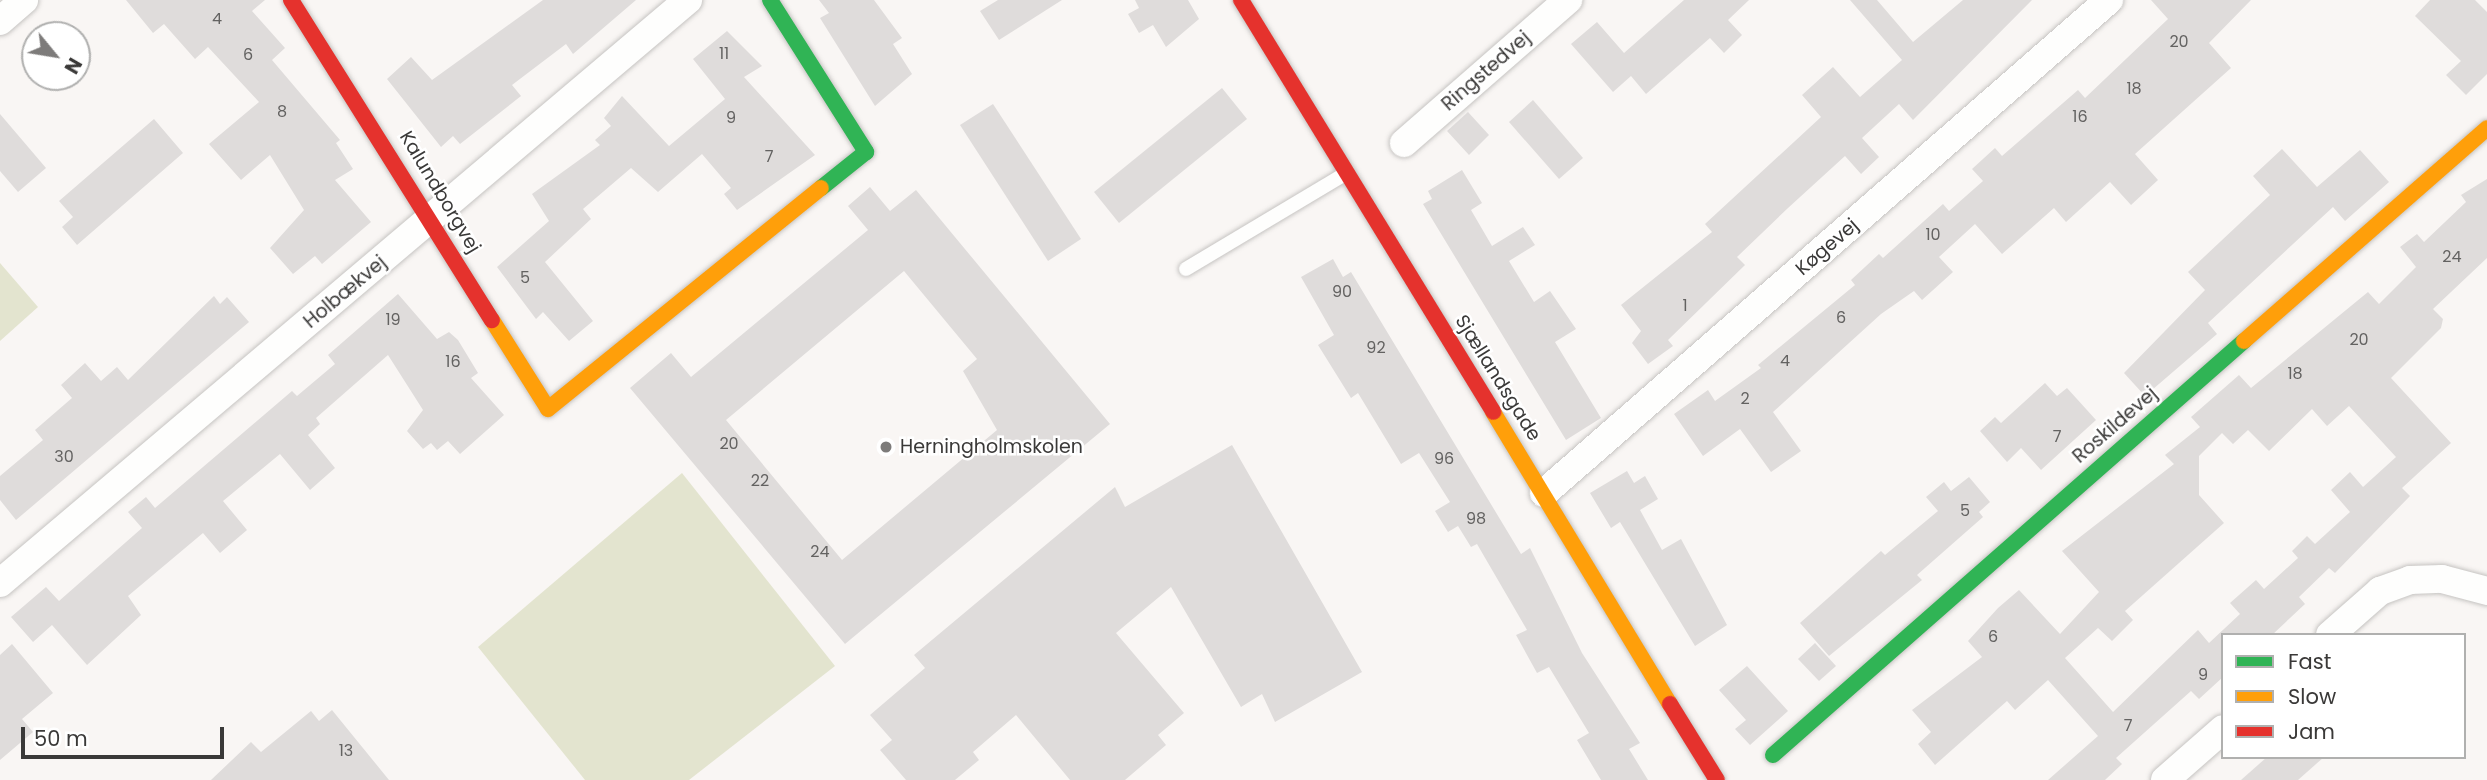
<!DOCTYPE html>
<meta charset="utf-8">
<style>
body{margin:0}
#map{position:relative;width:2487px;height:780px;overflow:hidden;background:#f9f6f4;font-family:Poppins,sans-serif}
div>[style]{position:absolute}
.green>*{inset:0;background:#e3e4cf}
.building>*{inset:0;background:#dfdcdb}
.roads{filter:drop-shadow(0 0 2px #c6c4c2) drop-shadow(0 0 2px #c6c4c2)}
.lane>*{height:14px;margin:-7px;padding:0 7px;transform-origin:7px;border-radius:7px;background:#fefefd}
.street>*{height:28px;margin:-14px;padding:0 14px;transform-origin:14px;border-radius:14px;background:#fefefd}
.fast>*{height:16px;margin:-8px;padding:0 8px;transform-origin:8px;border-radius:8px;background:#30b455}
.slow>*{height:16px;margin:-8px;padding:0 8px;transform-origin:8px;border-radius:8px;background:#ff9f0a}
.jam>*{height:16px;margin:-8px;padding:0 8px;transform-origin:8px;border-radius:8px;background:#e5322d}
.dots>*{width:19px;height:19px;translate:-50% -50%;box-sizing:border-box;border:4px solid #fff;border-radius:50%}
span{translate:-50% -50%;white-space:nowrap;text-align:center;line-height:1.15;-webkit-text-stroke:5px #fff;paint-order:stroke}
.number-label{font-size:16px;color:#636261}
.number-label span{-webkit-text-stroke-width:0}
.street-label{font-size:19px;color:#3a3938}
.poi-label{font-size:19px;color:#3a3938}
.left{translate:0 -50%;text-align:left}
.legend{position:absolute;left:2221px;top:633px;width:245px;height:126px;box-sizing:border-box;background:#fff;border:2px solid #b0b0af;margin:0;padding:9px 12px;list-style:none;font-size:21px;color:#3a3938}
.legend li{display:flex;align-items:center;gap:14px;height:35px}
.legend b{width:35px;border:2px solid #b0b0af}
.north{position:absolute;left:21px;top:21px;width:70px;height:70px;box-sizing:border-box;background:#fff;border:2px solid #b0b0af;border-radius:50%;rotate:120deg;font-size:19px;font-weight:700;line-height:28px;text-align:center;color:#3a3938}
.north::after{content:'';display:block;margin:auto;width:24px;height:32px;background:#7d7b7a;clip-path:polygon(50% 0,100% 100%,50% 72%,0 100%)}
.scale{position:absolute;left:21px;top:727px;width:203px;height:32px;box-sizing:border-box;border:4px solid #3a3938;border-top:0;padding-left:9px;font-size:21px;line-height:24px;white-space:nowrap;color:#3a3938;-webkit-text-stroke:5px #fff;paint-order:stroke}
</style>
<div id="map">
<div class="green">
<div style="clip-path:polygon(0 263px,38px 307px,0 341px)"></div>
<div style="clip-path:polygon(682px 473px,835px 666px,689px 780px,585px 780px,478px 647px)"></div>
</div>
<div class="building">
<div style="clip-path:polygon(126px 0,265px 0,252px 11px,285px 48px,272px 60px,340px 140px,336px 143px,353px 169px,335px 180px,371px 222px,322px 264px,315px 256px,293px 274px,270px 248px,304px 210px,270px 155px,241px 180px,209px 144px,259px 102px,208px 47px,195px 59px,164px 24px,153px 33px)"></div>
<div style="clip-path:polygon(543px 0,636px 0,573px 54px,566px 44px,512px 85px,521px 96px,460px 144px,453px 136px,441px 147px,387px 79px,411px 57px,432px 80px)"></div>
<div style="clip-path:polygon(819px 0,874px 0,902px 38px,893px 44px,912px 74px,875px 106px,820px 18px,829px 13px)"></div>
<div style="clip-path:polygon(998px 0,1062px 0,999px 40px,980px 11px)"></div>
<div style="clip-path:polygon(1135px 0,1188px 0,1199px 19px,1166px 47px,1153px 25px,1139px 33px,1128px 14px,1139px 8px)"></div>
<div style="clip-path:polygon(1684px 0,1749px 0,1728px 20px,1742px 35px,1724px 53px,1710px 38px,1646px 94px,1631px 76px,1613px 92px,1571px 44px,1597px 22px,1624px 53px)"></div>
<div style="clip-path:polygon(1850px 0,1877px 0,1913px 42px,1963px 0,2032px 0,1913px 120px,1899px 104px,1862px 138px,1879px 157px,1861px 174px,1845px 156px,1788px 208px,1737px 257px,1745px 265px,1668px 340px,1673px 346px,1648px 364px,1632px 343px,1641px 331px,1621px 305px,1712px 232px,1705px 224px,1821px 117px,1802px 95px,1833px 67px,1860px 97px,1902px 60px)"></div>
<div style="clip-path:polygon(2151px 0,2251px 0,2209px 43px,2231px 68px,2135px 154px,2158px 180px,2131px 205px,2110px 182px,2066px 222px,2054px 208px,2002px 254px,1975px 224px,1939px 257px,1953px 272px,1922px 300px,1914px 291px,1881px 314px,1773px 412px,1801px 451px,1771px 472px,1740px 429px,1703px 456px,1674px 414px,1708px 390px,1715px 401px,1761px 368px,1758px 365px,1855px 285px,1851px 280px,1879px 254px,1883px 258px,1943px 204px,1949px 211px,1983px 181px,1972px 169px,1995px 148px,2002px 156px,2078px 90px,2085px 98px,2168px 19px)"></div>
<div style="clip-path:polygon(2430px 0,2475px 0,2487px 12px,2487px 74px,2466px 95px,2446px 75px,2461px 61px,2415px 16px)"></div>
<div style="clip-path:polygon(727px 31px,762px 66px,744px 77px,815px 155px,737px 210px,724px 194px,731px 188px,702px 154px,658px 192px,631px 168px,583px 209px,591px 219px,545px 262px,593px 321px,569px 341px,543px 312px,536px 319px,497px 267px,549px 221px,532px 194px,600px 145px,595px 140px,611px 126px,604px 118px,622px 96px,669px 146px,725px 99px,693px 59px)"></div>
<div style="clip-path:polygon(1222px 88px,1247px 119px,1119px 223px,1094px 192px)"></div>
<div style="clip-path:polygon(1533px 100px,1583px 158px,1559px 179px,1509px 122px)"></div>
<div style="clip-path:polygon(993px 104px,1081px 239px,1048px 261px,960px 125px)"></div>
<div style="clip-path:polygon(1468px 112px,1489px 135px,1469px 155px,1447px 131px)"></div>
<div style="clip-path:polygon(0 114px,46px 168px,18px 192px,0 171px)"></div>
<div style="clip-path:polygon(154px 119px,183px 153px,77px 245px,62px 227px,73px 217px,59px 201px)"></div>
<div style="clip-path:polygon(2282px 149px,2317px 187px,2360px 150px,2389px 182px,2345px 221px,2333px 207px,2208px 323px,2217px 334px,2145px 396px,2124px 373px,2205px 290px,2188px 272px,2270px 195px,2253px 176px)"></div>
<div style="clip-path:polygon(1462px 170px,1482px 203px,1471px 210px,1492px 246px,1523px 227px,1535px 245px,1509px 261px,1534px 302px,1550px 291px,1576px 329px,1555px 342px,1601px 418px,1566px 440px,1423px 204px,1432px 199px,1428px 191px)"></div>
<div style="clip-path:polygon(evenodd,2487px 179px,2487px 258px,2433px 309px,2443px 319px,2441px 328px,2391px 378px,2451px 443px,2402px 488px,2410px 496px,2335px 573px,2329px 568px,2299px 597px,2305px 604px,2272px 635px,2223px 635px,2223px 677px,2199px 699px,2191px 691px,2116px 758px,2122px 764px,2105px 780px,2048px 780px,2098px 736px,2048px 680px,2015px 710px,2007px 701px,1935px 765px,1918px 744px,1931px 732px,1912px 710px,1982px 657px,1968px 641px,1998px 608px,2019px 590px,2060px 634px,2099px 592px,2062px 551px,2174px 464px,2165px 455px,2200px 427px,2191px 417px,2239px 375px,2251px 388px,2368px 292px,2379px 304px,2416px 267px,2400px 247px,2417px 234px,2424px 242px,2466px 202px,2461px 195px,2487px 179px,2349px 406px,2396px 457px,2363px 487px,2350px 472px,2331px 490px,2350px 512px,2315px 544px,2307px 536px,2292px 551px,2298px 558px,2264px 589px,2256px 580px,2230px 603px,2240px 614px,2209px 643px,2198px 630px,2113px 712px,2065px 658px,2098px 628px,2112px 641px,2133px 620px,2125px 611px,2224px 523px,2199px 495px,2199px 456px,2222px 433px,2233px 444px,2248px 430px,2269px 451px,2312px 409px,2327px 426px,2349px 406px)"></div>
<div style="clip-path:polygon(evenodd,870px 187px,890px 211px,916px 190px,1110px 424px,845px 644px,630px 388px,671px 353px,691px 377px,868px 230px,848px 206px,870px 187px,904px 271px,977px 359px,963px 371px,997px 430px,842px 560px,726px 420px,904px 271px)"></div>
<div style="clip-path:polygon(1333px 259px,1343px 277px,1351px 272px,1521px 554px,1530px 548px,1582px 653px,1640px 743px,1629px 749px,1648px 780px,1601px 780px,1577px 740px,1589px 733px,1549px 667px,1537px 673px,1516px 635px,1527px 630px,1477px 544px,1471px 547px,1458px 526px,1448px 532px,1435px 511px,1450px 502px,1419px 453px,1401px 464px,1358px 393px,1351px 398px,1318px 345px,1334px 335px,1301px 277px)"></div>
<div style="clip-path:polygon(398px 294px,437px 339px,449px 332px,458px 340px,478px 373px,471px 378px,504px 415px,460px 454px,448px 441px,437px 450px,431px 443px,423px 449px,407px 431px,423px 410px,388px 355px,316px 418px,320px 424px,308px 435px,335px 468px,310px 490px,280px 454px,223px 501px,247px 530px,220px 553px,203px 533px,128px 596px,141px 615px,87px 665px,52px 625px,33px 642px,11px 617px,46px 587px,59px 601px,142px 528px,128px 512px,146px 497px,155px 508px,292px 391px,297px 396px,335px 364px,328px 355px)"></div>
<div style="clip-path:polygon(214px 296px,220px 304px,227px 297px,249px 322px,16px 520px,0 500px,0 476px,43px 440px,35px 430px,72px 398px,61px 385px,85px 363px,101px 381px,117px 367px,128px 380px)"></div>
<div style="clip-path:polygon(2045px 383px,2057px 396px,2067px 388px,2096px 420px,2041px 470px,2021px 448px,2007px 462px,1980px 431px,1995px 417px,2001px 423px)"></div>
<div style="clip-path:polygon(1232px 445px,1362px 672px,1275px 722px,1262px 694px,1241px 707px,1171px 587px,1116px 633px,1184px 713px,1158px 735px,1166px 745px,1125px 780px,1070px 780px,1016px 715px,973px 752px,979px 760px,955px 780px,906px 780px,880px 750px,892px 740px,870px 715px,925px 668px,914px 655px,1115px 487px,1125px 507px)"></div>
<div style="clip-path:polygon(1627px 471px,1634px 483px,1645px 476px,1658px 499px,1640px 510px,1662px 550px,1681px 539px,1727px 625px,1695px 646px,1620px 522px,1611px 528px,1590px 493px)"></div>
<div style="clip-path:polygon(1969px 477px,1990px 502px,1979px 512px,1983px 517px,1917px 575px,1922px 580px,1829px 656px,1800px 623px,1881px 551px,1885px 555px,1938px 511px,1926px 497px,1944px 482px,1951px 491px)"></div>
<div style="clip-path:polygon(1815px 643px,1836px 666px,1819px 681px,1798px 659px)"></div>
<div style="clip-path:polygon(12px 644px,53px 693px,22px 719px,33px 732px,0 760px,0 655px)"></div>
<div style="clip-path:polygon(1747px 666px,1788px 711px,1750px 745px,1735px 729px,1746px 720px,1719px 690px)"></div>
<div style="clip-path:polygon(332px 710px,389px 780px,211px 780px,251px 742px,261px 752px,311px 711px,319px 721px)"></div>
<div style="clip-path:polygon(2267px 757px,2324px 757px,2298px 780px,2241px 780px)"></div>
</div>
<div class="roads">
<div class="lane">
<div style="left:1186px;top:269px;width:185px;rotate:-30.9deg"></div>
</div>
<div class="street">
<div style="left:0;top:21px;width:32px;rotate:-41deg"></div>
<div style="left:1404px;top:143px;width:218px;rotate:-41.1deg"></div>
<div style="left:1544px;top:493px;width:750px;rotate:-41.11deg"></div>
<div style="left:0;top:583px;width:902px;rotate:-40.28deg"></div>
<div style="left:2330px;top:635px;width:67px;rotate:-41.3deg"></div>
<div style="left:2380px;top:591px;width:32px;rotate:-20deg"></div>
<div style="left:2410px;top:580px;width:32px;rotate:-2deg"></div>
<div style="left:2442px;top:579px;width:47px;rotate:14.9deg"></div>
<div style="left:2165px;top:780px;width:77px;rotate:-41.3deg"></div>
</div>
<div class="fast">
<div style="left:770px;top:0;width:180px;rotate:57.7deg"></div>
<div style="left:866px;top:152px;width:58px;rotate:141.3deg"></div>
<div style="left:1773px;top:755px;width:627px;rotate:-41.31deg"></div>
</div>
<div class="slow">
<div style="left:492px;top:320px;width:105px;rotate:57.8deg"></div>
<div style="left:548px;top:409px;width:351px;rotate:-39deg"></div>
<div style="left:2244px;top:341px;width:323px;rotate:-41.2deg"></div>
<div style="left:1493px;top:412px;width:341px;rotate:58.8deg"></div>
</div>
<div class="jam">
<div style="left:291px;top:0;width:378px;rotate:57.9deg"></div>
<div style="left:1241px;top:0;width:483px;rotate:58.5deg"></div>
<div style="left:1670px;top:704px;width:89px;rotate:58.3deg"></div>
</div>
</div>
<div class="dots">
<div style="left:886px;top:447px;background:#7d7b7a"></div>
</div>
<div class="number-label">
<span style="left:217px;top:19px">4</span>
<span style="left:2179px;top:42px">20</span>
<span style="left:724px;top:54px">11</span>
<span style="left:248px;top:55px">6</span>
<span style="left:2134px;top:89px">18</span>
<span style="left:282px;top:112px">8</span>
<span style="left:2080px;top:117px">16</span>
<span style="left:731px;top:118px">9</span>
<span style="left:769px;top:157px">7</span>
<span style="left:1933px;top:235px">10</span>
<span style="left:2452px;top:257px">24</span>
<span style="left:525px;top:278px">5</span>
<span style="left:1342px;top:292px">90</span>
<span style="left:1685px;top:306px">1</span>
<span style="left:1841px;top:318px">6</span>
<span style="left:393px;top:320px">19</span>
<span style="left:2359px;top:340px">20</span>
<span style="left:1376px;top:348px">92</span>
<span style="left:1785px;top:361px">4</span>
<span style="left:453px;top:362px">16</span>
<span style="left:2295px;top:374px">18</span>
<span style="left:1745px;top:399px">2</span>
<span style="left:2057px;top:437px">7</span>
<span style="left:729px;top:444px">20</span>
<span style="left:64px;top:457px">30</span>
<span style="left:1444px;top:459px">96</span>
<span style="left:760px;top:481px">22</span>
<span style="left:1965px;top:511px">5</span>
<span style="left:1476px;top:519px">98</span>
<span style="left:820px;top:552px">24</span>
<span style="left:1993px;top:637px">6</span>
<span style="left:2203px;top:675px">9</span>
<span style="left:2128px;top:726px">7</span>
<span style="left:346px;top:751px">13</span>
</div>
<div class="street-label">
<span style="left:1486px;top:71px;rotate:-41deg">Ringstedvej</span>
<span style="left:440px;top:192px;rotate:59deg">Kalundborgvej</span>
<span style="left:1827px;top:247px;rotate:-41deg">Køgevej</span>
<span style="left:345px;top:292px;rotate:-40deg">Holbækvej</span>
<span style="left:1498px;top:378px;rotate:58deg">Sjællandsgade</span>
<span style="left:2115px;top:425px;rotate:-41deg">Roskildevej</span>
</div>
<div class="poi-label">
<span class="left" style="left:900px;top:447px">Herningholmskolen</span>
</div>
<ul class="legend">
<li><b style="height:9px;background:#30b455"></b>Fast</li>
<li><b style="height:9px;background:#ff9f0a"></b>Slow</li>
<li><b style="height:9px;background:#e5322d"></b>Jam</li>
</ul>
<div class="north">N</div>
<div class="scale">50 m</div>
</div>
